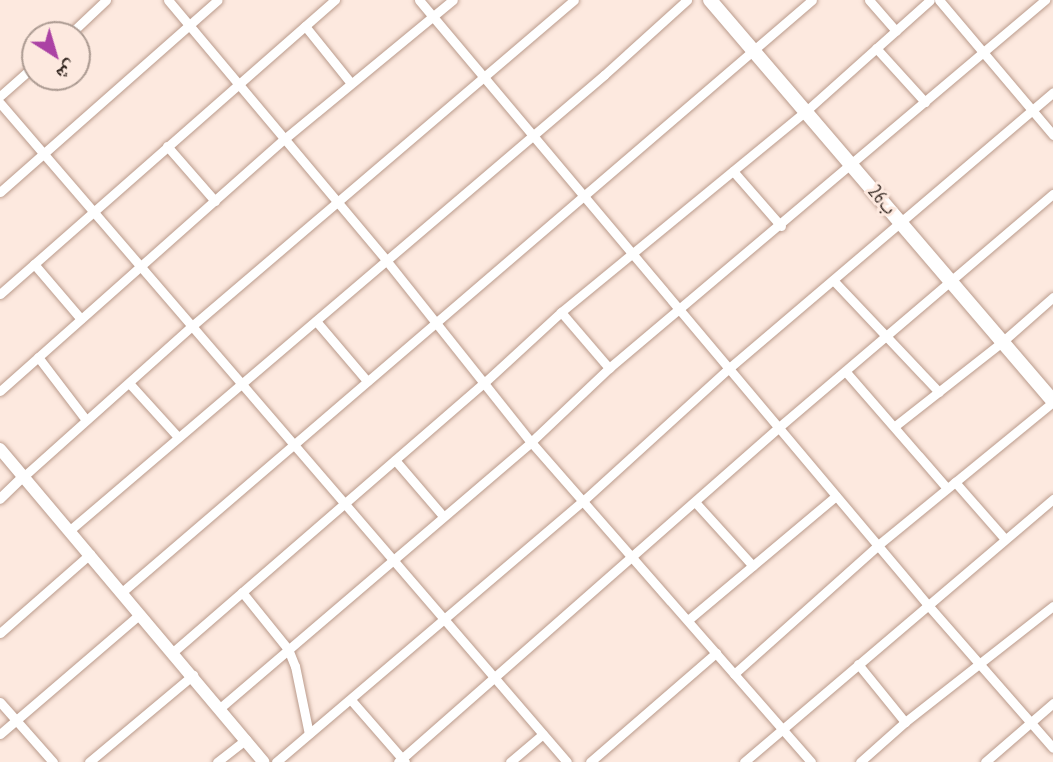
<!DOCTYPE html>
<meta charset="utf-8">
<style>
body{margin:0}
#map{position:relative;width:1053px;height:762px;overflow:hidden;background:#fde9df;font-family:"PT Sans Narrow","Noto Naskh Arabic",sans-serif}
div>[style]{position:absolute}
.roads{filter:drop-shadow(0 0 2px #ba9b8c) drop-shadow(0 0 2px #ba9b8c)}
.minor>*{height:9px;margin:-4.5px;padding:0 4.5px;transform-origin:4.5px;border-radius:4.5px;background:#fff}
.tertiary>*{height:10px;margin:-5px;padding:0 5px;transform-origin:5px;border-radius:5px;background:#fff}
.secondary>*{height:12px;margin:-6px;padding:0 6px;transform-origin:6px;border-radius:6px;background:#fff}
.trunk>*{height:14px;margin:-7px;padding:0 7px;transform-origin:7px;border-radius:7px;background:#fff}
span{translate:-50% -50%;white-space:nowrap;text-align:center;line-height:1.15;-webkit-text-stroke:6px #fde9df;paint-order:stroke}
.street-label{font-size:19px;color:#32251f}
.north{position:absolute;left:21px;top:21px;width:70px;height:70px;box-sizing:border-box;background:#fde9df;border:2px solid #ac9b92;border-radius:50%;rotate:143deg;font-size:19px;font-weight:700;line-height:28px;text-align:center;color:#32251f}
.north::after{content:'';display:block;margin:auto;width:24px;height:32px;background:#ab42a4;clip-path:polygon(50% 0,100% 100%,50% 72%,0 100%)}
</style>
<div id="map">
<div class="roads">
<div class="minor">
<div style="left:168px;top:0;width:339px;rotate:50deg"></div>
<div style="left:386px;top:260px;width:233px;rotate:51.5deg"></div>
<div style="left:531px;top:442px;width:425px;rotate:48.8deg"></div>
<div style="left:419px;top:0;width:789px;rotate:49.93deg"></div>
<div style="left:927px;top:604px;width:191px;rotate:48.8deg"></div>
<div style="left:869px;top:0;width:41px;rotate:48.9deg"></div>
<div style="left:939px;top:0;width:177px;rotate:49.8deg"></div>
<div style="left:305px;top:26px;width:72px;rotate:51.2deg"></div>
<div style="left:69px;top:35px;width:51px;rotate:-43.4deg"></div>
<div style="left:876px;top:48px;width:73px;rotate:47.8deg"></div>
<div style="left:0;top:96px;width:47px;rotate:-41.5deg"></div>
<div style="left:0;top:103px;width:869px;rotate:49.29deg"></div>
<div style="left:167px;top:146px;width:73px;rotate:48.9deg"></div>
<div style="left:733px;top:171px;width:73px;rotate:48.9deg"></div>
<div style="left:0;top:192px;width:290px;rotate:-41.4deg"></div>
<div style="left:34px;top:264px;width:72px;rotate:49.5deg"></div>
<div style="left:833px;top:280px;width:154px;rotate:46.6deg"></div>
<div style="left:0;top:294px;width:446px;rotate:-41.3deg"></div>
<div style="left:561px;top:312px;width:74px;rotate:49.4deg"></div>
<div style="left:316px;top:321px;width:79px;rotate:49.6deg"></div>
<div style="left:38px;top:357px;width:79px;rotate:52.7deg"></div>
<div style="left:846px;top:372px;width:154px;rotate:49deg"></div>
<div style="left:129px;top:383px;width:73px;rotate:47.8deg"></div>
<div style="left:0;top:391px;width:378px;rotate:-41.6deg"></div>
<div style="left:283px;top:140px;width:220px;rotate:-39.5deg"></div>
<div style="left:895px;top:426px;width:136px;rotate:-38.1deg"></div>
<div style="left:1002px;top:342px;width:68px;rotate:-41.4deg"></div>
<div style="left:395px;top:460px;width:74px;rotate:49.4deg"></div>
<div style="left:23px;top:477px;width:227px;rotate:-41.8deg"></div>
<div style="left:192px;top:326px;width:502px;rotate:-40.48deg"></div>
<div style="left:955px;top:482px;width:74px;rotate:48.8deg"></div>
<div style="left:695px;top:502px;width:86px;rotate:47.8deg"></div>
<div style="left:70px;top:530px;width:702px;rotate:-40.43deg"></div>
<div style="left:604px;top:75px;width:112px;rotate:-42.1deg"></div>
<div style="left:122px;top:592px;width:909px;rotate:-40.63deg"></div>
<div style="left:242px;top:592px;width:73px;rotate:51.1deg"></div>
<div style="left:288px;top:649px;width:18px;rotate:68deg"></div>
<div style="left:295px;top:666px;width:69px;rotate:78.4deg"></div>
<div style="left:688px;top:620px;width:193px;rotate:-40deg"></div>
<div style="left:0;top:633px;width:120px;rotate:-41.3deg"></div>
<div style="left:173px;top:652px;width:413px;rotate:-40.9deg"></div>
<div style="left:485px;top:382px;width:103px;rotate:-42.6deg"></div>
<div style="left:561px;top:312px;width:317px;rotate:-39.4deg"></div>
<div style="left:806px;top:111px;width:166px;rotate:-41.8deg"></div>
<div style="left:858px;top:664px;width:75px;rotate:51deg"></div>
<div style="left:734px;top:674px;width:192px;rotate:-41.8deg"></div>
<div style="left:877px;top:546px;width:227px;rotate:-39.3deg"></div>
<div style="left:351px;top:700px;width:82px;rotate:48.9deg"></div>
<div style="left:0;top:702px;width:80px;rotate:48.5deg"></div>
<div style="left:220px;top:708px;width:409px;rotate:-40.5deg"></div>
<div style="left:531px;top:442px;width:108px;rotate:-43.5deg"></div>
<div style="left:609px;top:368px;width:571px;rotate:-40.17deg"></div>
<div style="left:0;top:734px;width:184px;rotate:-40.6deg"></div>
<div style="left:89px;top:762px;width:136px;rotate:-39.9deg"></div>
<div style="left:217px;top:762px;width:37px;rotate:-38deg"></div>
<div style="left:276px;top:762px;width:404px;rotate:-40.4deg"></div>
<div style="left:584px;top:500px;width:195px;rotate:-42.3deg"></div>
<div style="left:728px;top:369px;width:427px;rotate:-40.4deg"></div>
<div style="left:398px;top:762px;width:507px;rotate:-41.32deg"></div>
<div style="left:779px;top:427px;width:360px;rotate:-40.4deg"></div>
<div style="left:510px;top:762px;width:43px;rotate:-40.3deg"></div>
<div style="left:590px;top:762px;width:167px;rotate:-40.9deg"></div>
<div style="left:744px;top:762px;width:406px;rotate:-40.4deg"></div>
<div style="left:860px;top:762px;width:60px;rotate:-41.6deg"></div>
<div style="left:905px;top:722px;width:188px;rotate:-38.1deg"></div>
<div style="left:985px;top:762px;width:90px;rotate:-40.9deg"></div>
</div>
<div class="tertiary">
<div style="left:0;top:499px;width:32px;rotate:-44deg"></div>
</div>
<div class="secondary">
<div style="left:0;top:449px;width:409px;rotate:49.9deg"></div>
</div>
<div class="trunk">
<div style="left:710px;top:0;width:528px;rotate:49.46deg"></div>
</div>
</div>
<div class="street-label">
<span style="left:882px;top:200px;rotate:50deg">26ب</span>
</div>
<div class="north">ش</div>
</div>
